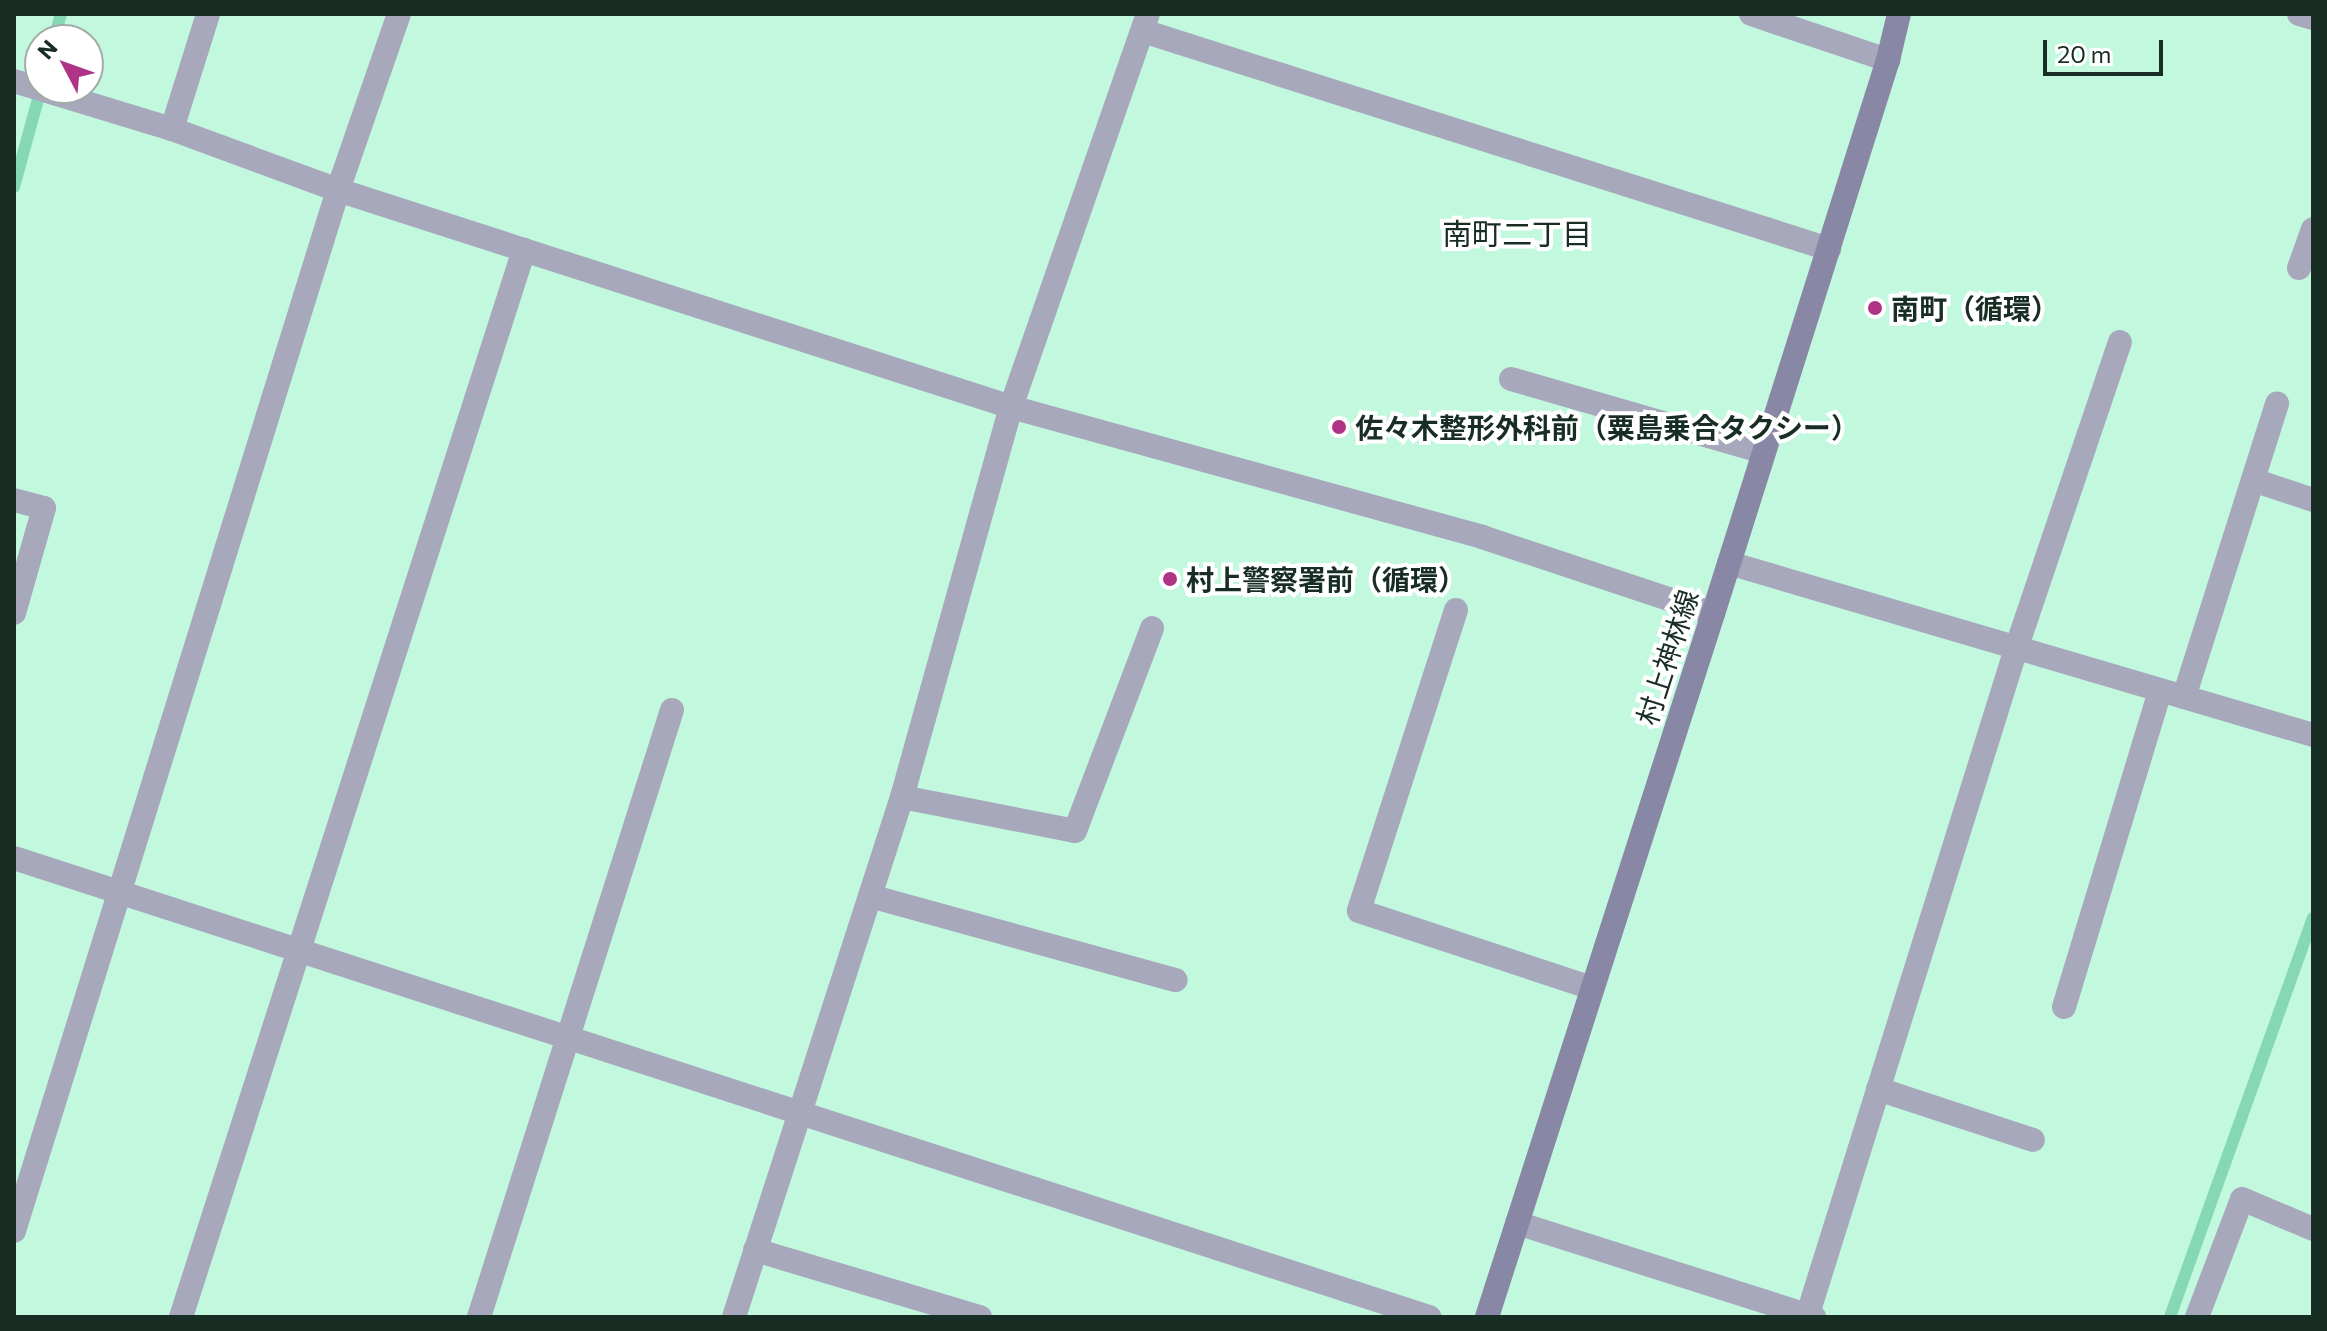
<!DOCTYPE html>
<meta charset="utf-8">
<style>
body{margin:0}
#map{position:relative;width:2327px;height:1331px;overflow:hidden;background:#c2f8de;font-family:Commissioner,"Noto Sans JP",sans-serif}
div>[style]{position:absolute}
.stream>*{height:12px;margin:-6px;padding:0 6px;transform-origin:6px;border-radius:6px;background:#85d8b3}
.minor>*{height:24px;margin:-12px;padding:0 12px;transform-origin:12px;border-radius:12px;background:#a8a8bd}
.tertiary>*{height:24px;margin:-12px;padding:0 12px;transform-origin:12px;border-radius:12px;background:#a8a8bd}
.secondary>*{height:24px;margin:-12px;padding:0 12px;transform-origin:12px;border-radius:12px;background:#8888a6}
.dots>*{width:22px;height:22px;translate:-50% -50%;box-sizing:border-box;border:4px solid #fff;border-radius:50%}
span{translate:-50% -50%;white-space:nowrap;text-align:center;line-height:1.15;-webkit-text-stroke:8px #fff;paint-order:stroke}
.poi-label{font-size:28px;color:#182d23;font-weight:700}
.left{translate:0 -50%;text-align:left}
.street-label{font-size:28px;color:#182d23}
.neighbourhood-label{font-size:30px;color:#182d23}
.frame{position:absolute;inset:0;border:16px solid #182d23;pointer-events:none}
.north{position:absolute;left:24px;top:24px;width:80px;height:80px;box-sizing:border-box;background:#fff;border:2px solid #a3aba7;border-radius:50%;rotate:311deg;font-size:22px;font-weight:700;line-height:32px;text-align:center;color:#182d23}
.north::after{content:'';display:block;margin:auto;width:28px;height:36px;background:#af3486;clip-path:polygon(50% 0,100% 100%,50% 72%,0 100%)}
.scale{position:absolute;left:2043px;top:40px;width:120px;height:36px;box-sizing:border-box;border:4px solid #182d23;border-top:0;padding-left:10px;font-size:24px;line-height:28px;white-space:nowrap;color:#182d23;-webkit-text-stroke:6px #fff;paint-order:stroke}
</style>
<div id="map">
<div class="stream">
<div style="left:54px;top:40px;width:27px;rotate:-75deg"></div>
<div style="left:14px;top:187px;width:103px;rotate:-74.7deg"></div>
<div style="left:2170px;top:1317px;width:424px;rotate:-70.3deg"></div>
</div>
<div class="minor">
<div style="left:1751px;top:14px;width:145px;rotate:18.6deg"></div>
<div style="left:2299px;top:14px;width:15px;rotate:16deg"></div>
<div style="left:1143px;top:31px;width:720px;rotate:17.63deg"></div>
<div style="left:172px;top:129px;width:121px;rotate:-72.6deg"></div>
<div style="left:2299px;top:268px;width:41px;rotate:-70.3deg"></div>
<div style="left:1511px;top:379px;width:263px;rotate:16.1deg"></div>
<div style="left:2253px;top:480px;width:63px;rotate:18.4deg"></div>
<div style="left:14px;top:500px;width:31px;rotate:15deg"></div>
<div style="left:44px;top:508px;width:109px;rotate:105.9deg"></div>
<div style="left:1729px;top:563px;width:609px;rotate:16.41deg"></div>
<div style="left:1456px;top:610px;width:316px;rotate:107.9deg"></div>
<div style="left:1359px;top:911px;width:245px;rotate:18.3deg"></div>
<div style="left:2184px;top:697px;width:308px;rotate:-72.4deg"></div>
<div style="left:902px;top:797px;width:176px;rotate:11.1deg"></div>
<div style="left:1075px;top:831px;width:217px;rotate:-69.2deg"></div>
<div style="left:14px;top:858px;width:1488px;rotate:17.97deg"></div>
<div style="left:870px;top:896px;width:317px;rotate:15.4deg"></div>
<div style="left:2064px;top:1007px;width:330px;rotate:-73.1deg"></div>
<div style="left:1878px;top:1089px;width:163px;rotate:18.2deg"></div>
<div style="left:1517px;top:1223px;width:312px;rotate:17.6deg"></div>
<div style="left:14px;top:1231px;width:1090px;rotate:-72.71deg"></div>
<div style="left:338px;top:190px;width:186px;rotate:-70.9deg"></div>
<div style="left:755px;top:1250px;width:235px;rotate:16.6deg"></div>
<div style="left:181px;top:1317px;width:1121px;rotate:-72.18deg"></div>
<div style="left:479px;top:1317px;width:637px;rotate:-72.36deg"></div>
<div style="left:734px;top:1317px;width:546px;rotate:-72.1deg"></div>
<div style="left:902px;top:797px;width:405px;rotate:-74.4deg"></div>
<div style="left:1011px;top:407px;width:416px;rotate:-70.8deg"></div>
<div style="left:1807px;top:1317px;width:700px;rotate:-72.63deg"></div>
<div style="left:2016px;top:649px;width:324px;rotate:-71.3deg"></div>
<div style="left:2197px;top:1317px;width:126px;rotate:-69.1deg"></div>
<div style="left:2242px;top:1199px;width:77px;rotate:22.9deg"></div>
</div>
<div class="tertiary">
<div style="left:14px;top:81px;width:165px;rotate:16.9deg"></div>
<div style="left:172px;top:129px;width:177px;rotate:20.2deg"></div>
<div style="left:338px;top:190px;width:707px;rotate:17.87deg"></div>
<div style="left:1011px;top:407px;width:489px;rotate:15.4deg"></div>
<div style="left:1482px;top:537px;width:243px;rotate:18.4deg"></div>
</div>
<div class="secondary">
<div style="left:1487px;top:1317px;width:738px;rotate:-72.18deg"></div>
<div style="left:1713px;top:614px;width:581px;rotate:-72.47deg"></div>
<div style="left:1888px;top:60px;width:47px;rotate:-76.6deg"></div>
</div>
<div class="dots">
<div style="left:1875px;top:308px;background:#af3486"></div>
<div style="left:1339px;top:427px;background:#af3486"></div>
<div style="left:1170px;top:579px;background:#af3486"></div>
</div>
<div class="poi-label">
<span class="left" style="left:1891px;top:308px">南町（循環）</span>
<span class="left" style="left:1355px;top:427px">佐々木整形外科前（粟島乗合タクシー）</span>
<span class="left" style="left:1186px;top:579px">村上警察署前（循環）</span>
</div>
<div class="street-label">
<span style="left:1667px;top:657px;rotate:-72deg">村上神林線</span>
</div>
<div class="neighbourhood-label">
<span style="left:1517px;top:233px">南町二丁目</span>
</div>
<div class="frame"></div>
<div class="north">N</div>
<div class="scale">20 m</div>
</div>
